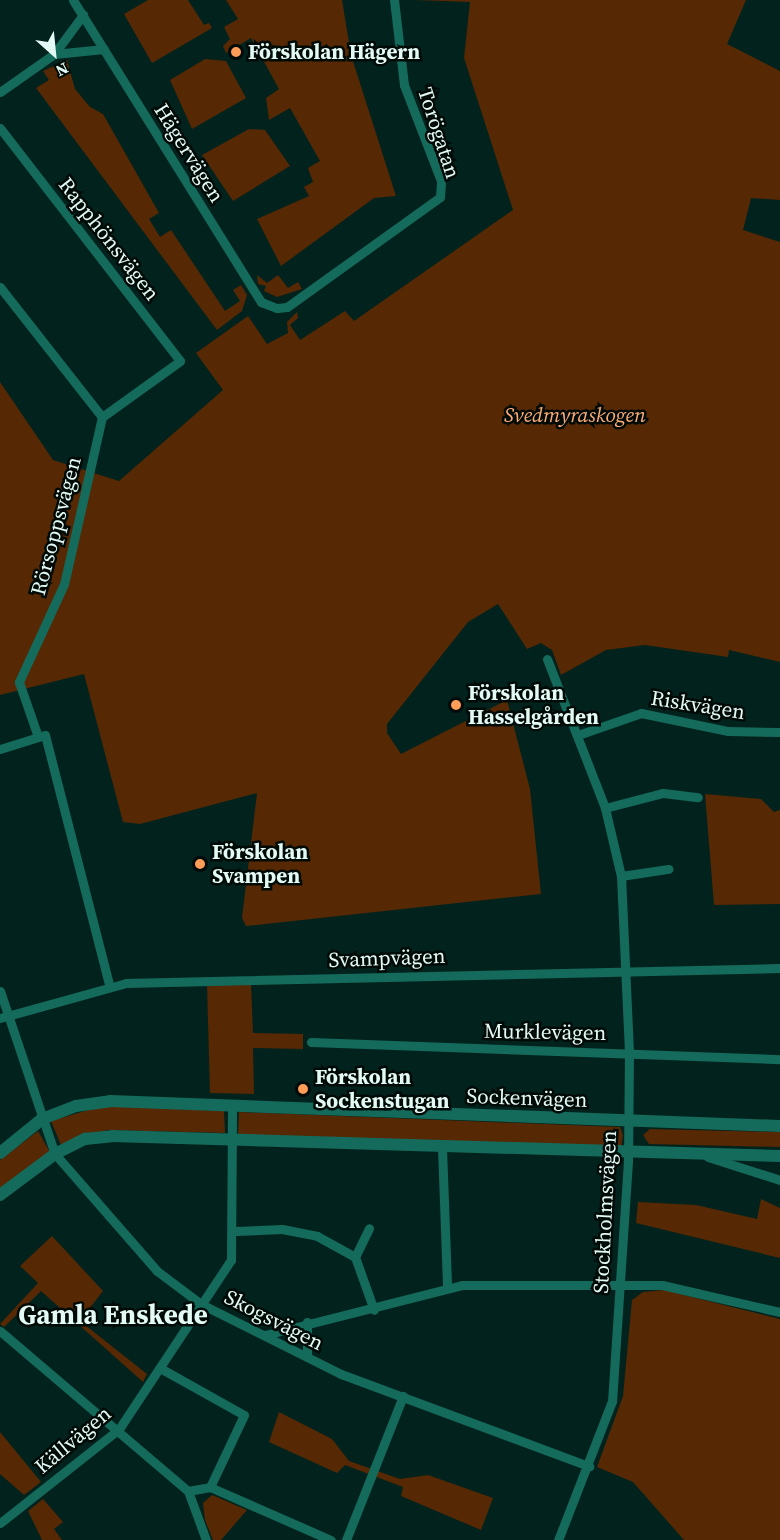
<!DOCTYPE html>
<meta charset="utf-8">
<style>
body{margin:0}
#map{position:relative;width:780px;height:1540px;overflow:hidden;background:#02231d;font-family:"Source Serif 4",serif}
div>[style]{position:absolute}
.green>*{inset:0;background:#562803}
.minor>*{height:9px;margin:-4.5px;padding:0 4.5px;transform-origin:4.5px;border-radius:4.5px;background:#146b5c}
.tertiary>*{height:12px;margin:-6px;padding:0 6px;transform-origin:6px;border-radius:6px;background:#146b5c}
.dots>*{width:16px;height:16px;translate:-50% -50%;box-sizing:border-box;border:3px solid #000a07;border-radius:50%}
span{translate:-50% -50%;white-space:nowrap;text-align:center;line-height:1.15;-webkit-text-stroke:5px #000a07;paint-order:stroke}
.poi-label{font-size:21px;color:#e4faf4;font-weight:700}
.left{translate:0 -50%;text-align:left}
.street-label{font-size:21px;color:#e4faf4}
.park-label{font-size:21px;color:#feab75;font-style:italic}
.district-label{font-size:27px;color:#e4faf4;font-weight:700}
.north{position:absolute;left:24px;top:24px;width:60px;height:60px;-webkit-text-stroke:4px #000a07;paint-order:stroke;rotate:153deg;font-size:16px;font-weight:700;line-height:24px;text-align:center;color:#e4faf4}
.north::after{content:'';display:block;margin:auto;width:21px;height:27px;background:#e4faf4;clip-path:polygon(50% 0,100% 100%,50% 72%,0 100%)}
</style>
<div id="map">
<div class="green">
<div style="clip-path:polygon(148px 0,188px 0,204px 25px,209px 23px,212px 28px,152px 63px,124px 14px)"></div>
<div style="clip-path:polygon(226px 0,342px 0,351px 55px,396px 196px,374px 198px,281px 266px,257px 219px,309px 196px,304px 187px,313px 182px,308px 168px,320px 161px,290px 108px,269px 120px,266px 98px,279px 89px,251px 38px,226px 53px,223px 46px,230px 39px,224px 27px,238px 19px)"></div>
<div style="clip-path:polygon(415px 0,746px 0,727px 44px,780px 71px,780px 200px,751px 198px,743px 230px,780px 242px,780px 662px,729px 650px,728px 657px,645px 645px,606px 650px,561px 675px,552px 650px,541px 643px,527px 649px,498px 604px,468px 622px,387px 724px,387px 733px,401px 754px,507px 700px,530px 789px,541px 894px,246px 926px,242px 918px,257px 793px,140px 824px,123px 822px,84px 674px,0 695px,0 382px,53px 460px,119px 481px,223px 390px,196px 353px,248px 316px,267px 344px,288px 333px,287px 322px,297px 312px,298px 318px,290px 325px,300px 340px,345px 311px,354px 321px,513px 210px,464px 58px,470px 2px)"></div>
<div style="clip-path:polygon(205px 59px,226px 61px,246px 98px,192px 129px,170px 80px)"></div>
<div style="clip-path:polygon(67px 60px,75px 89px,90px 107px,103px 114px,159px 213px,149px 219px,160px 237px,171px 230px,225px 311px,240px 301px,233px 290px,241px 285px,247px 295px,242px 311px,217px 330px,36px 88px,49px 80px,43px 71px)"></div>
<div style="clip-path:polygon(249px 129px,265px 130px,290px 166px,233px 201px,202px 155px)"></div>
<div style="clip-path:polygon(257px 275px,267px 283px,278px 275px,288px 288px,298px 282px,302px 289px,277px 297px,264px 291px,266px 286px,258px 284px)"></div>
<div style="clip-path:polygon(705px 794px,761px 799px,774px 812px,780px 810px,780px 904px,714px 905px)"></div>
<div style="clip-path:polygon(207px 984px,251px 984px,253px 1033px,303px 1034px,303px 1049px,253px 1048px,254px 1094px,210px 1093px)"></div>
<div style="clip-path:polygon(102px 1106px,224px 1111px,225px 1133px,107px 1130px,61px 1145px,51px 1121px)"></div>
<div style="clip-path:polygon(239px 1112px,620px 1127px,623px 1135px,621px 1148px,238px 1135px)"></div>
<div style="clip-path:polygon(650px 1129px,780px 1132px,780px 1147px,649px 1144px,643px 1135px)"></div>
<div style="clip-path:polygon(38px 1131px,50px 1152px,0 1189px,0 1160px)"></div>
<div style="clip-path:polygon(761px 1199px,780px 1208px,780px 1258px,636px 1223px,638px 1202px,696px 1205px,757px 1219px)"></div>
<div style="clip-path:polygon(52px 1236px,103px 1291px,80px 1321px,147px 1374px,143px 1382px,41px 1291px,4px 1327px,0 1324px,38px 1283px,20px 1266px)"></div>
<div style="clip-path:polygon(664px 1290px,780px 1319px,780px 1540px,684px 1540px,633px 1482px,597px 1467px,623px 1396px,632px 1300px,643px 1292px)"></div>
<div style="clip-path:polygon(279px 1412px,332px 1439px,349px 1461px,400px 1479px,428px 1475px,493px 1498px,481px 1530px,401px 1496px,403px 1487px,345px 1465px,337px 1473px,269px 1442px)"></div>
<div style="clip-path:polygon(0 1432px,41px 1482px,24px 1495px,0 1474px)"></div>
<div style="clip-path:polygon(212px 1495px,247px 1510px,221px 1540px,213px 1540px,205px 1520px,203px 1503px)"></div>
<div style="clip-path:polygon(43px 1499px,63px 1522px,54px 1529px,62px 1540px,42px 1540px,28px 1511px)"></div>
</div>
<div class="minor">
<div style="left:73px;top:0;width:356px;rotate:58.1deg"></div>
<div style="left:261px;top:302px;width:17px;rotate:21deg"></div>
<div style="left:277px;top:308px;width:10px;rotate:-6deg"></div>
<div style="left:287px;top:307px;width:188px;rotate:-35.7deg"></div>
<div style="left:440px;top:197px;width:16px;rotate:-86deg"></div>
<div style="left:441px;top:181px;width:103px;rotate:-111.1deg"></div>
<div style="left:404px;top:85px;width:86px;rotate:-96.7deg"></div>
<div style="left:54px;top:54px;width:50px;rotate:-5.7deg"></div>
<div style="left:0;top:92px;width:66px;rotate:-35.1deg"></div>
<div style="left:54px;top:54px;width:49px;rotate:-53.4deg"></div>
<div style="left:0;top:128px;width:294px;rotate:52.3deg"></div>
<div style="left:180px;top:361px;width:96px;rotate:144.3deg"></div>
<div style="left:102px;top:417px;width:171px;rotate:102.8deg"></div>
<div style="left:64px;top:584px;width:108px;rotate:114.7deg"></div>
<div style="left:19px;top:682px;width:58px;rotate:70.9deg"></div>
<div style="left:0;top:287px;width:165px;rotate:51.9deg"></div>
<div style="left:547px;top:659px;width:160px;rotate:68.7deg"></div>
<div style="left:605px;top:808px;width:70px;rotate:76.8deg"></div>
<div style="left:621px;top:876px;width:175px;rotate:87.4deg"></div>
<div style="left:629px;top:1051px;width:110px;rotate:90.5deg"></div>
<div style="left:628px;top:1161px;width:241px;rotate:93.8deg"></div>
<div style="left:612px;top:1401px;width:149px;rotate:111.2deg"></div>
<div style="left:578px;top:735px;width:67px;rotate:-19.2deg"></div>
<div style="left:641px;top:713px;width:89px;rotate:11.7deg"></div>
<div style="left:728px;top:731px;width:52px;rotate:1.1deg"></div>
<div style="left:0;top:749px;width:47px;rotate:-17.3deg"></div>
<div style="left:45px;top:735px;width:258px;rotate:75.6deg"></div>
<div style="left:605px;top:808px;width:60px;rotate:-14.5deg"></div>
<div style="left:663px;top:793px;width:35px;rotate:7deg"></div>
<div style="left:621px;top:876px;width:48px;rotate:-8.5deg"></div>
<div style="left:0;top:991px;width:172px;rotate:71.4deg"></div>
<div style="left:55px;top:1154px;width:155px;rotate:48.9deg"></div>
<div style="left:157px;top:1271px;width:55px;rotate:36.9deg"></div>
<div style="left:201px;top:1304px;width:157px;rotate:26.6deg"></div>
<div style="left:341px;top:1374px;width:265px;rotate:20.4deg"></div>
<div style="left:0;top:1018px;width:131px;rotate:-15.5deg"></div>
<div style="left:126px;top:983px;width:654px;rotate:-1.31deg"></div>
<div style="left:311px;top:1042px;width:469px;rotate:2.1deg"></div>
<div style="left:442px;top:1148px;width:138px;rotate:87.9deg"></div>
<div style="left:708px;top:1157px;width:76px;rotate:17.7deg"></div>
<div style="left:235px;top:1231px;width:47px;rotate:-2.4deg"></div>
<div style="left:282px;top:1229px;width:36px;rotate:11deg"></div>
<div style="left:317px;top:1236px;width:43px;rotate:28.9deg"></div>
<div style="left:355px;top:1257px;width:56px;rotate:70.3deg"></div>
<div style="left:355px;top:1257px;width:32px;rotate:-64deg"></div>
<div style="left:307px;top:1322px;width:35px;rotate:90deg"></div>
<div style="left:0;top:1331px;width:247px;rotate:40.4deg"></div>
<div style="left:188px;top:1491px;width:52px;rotate:69.8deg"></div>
<div style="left:265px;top:1335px;width:203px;rotate:-14.2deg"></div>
<div style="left:462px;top:1285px;width:200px"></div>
<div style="left:662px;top:1285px;width:121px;rotate:12.9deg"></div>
<div style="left:160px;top:1368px;width:96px;rotate:29.2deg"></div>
<div style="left:244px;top:1415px;width:80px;rotate:115.3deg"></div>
<div style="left:188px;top:1491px;width:22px;rotate:-10deg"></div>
<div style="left:210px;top:1487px;width:132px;rotate:23.7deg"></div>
<div style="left:0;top:1523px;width:152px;rotate:-38.3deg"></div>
<div style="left:119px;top:1429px;width:203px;rotate:-56.5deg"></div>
<div style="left:231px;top:1260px;width:153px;rotate:-89.6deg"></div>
<div style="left:346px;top:1540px;width:155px;rotate:-68.4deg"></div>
</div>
<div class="tertiary">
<div style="left:0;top:1153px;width:54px;rotate:-39deg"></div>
<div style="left:42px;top:1119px;width:36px;rotate:-21deg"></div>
<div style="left:76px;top:1106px;width:34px;rotate:-8deg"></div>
<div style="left:110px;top:1101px;width:670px;rotate:2.14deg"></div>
<div style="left:0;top:1195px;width:69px;rotate:-36.7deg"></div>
<div style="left:55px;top:1154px;width:34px;rotate:-27deg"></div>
<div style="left:85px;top:1139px;width:27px;rotate:-6deg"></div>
<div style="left:112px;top:1136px;width:668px;rotate:1.71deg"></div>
</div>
<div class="dots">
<div style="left:236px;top:52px;background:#fe9c58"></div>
<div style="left:456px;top:705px;background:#fe9c58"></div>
<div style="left:200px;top:864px;background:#fe9c58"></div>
<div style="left:303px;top:1089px;background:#fe9c58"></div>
</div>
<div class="poi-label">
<span class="left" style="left:248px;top:52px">Förskolan Hägern</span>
<span class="left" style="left:468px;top:705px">Förskolan<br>Hasselgården</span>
<span class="left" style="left:212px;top:864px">Förskolan<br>Svampen</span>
<span class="left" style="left:315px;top:1089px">Förskolan<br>Sockenstugan</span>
</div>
<div class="street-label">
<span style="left:439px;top:133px;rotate:72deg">Torögatan</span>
<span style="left:189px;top:153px;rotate:58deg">Hägervägen</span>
<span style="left:109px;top:239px;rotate:52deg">Rapphönsvägen</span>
<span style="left:56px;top:526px;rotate:-75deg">Rörsoppsvägen</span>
<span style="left:698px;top:705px;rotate:9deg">Riskvägen</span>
<span style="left:387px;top:958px;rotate:-2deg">Svampvägen</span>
<span style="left:545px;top:1032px;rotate:1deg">Murklevägen</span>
<span style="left:527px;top:1098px;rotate:2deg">Sockenvägen</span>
<span style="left:605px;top:1212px;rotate:-87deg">Stockholmsvägen</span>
<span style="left:274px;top:1320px;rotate:27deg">Skogsvägen</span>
<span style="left:73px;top:1440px;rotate:-40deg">Källvägen</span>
</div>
<div class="park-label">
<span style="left:575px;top:415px">Svedmyraskogen</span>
</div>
<div class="district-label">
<span style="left:113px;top:1315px">Gamla Enskede</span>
</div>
<div class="north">N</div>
</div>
